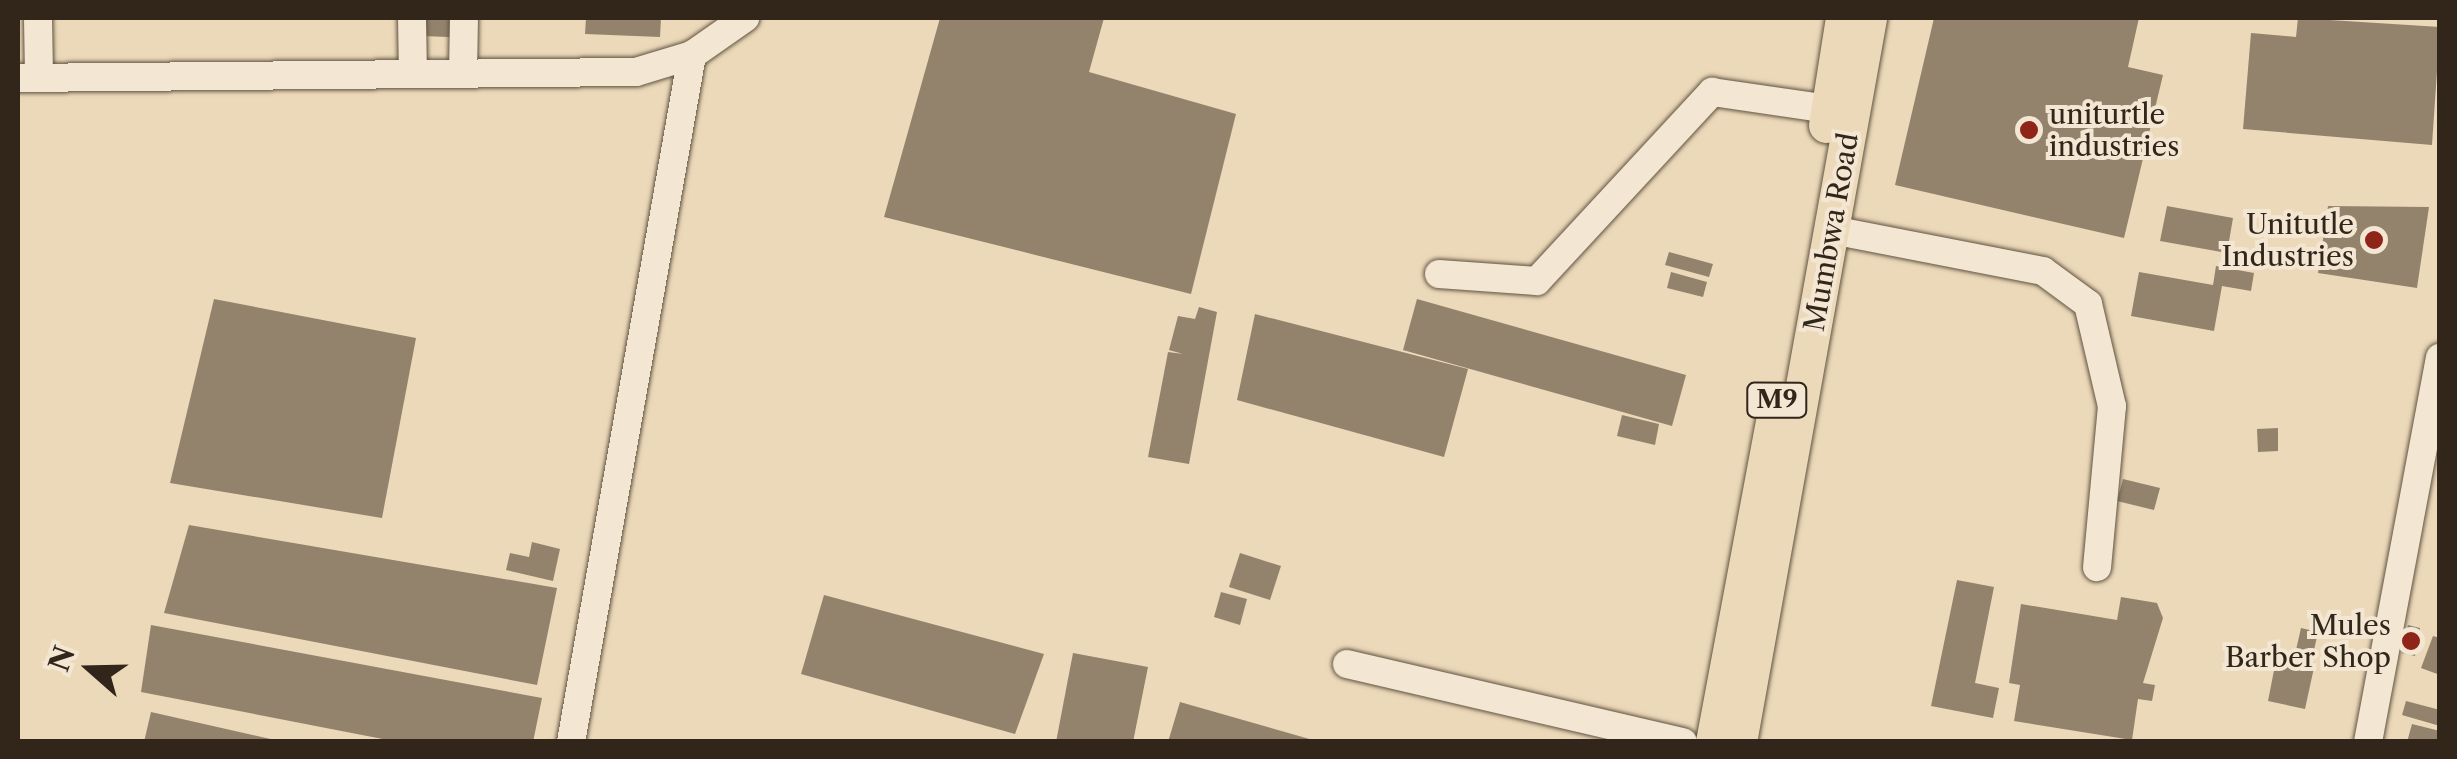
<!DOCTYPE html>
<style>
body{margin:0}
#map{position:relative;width:2457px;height:759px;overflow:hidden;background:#ecd9b9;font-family:"Libre Caslon Text",serif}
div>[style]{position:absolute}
.building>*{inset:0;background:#93836d}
.roads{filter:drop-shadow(0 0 2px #605342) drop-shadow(0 0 2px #605342)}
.minor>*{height:28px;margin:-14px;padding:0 14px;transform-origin:14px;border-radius:14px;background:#f3e6d2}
.major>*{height:35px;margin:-17.5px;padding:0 17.5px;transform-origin:17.5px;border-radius:17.5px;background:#ecd9b9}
.dots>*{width:28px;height:28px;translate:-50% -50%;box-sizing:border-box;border:5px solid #f3e6d2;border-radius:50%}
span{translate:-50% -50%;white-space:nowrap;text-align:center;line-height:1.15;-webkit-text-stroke:8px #f3e6d2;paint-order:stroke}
.shield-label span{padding:2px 8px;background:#f3e6d2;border:2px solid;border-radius:8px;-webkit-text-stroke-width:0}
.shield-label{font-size:25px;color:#32261b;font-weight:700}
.poi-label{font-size:28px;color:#32261b}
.left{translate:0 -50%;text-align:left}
.right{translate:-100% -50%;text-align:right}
.street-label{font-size:28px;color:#32261b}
.frame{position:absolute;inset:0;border:20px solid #32261b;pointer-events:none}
.north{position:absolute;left:40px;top:619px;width:100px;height:100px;-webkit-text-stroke:8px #f3e6d2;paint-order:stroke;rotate:290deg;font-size:28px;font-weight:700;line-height:40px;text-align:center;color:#32261b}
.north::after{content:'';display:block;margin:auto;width:35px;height:45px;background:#32261b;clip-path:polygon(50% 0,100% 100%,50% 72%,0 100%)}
</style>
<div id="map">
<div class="building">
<div style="clip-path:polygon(423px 18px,476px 18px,475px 38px,422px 36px)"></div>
<div style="clip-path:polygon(586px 18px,661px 18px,660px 37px,585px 34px)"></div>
<div style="clip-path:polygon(940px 18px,1104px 18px,1089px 72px,1236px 114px,1191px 294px,884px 217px)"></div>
<div style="clip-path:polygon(1934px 18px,2139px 18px,2128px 67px,2163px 75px,2124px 238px,1895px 185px)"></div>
<div style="clip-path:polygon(2298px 18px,2440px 27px,2432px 145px,2243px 129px,2251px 33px,2296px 37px)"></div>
<div style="clip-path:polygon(2167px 206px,2233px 218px,2227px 253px,2160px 241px)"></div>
<div style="clip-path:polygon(2328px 206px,2429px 207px,2417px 288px,2318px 273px)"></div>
<div style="clip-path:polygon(1669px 252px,1713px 264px,1709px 277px,1665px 265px)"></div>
<div style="clip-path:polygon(2216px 266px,2254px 273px,2251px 291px,2222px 286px,2214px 331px,2131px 316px,2139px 272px,2213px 285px)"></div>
<div style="clip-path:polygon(1671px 272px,1707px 282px,1703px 297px,1667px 288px)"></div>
<div style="clip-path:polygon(214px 299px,416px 338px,382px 518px,170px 483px)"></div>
<div style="clip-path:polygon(1417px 299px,1686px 375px,1672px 426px,1403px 350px)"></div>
<div style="clip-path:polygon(1199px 307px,1217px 312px,1189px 464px,1148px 457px,1168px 352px,1183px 354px,1169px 350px,1178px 316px,1195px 319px)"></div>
<div style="clip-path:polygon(1255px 314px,1468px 369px,1444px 457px,1237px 400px)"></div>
<div style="clip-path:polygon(1622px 415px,1659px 424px,1655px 445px,1617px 436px)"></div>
<div style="clip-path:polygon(2278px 428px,2278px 451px,2258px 452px,2257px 429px)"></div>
<div style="clip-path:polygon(2123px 479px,2160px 488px,2154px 510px,2117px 501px)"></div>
<div style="clip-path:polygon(189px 525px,557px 588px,537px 685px,164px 613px)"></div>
<div style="clip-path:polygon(532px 542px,560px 549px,553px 581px,506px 570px,510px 553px,529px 557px)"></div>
<div style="clip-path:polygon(1240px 553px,1281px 566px,1270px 600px,1229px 587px)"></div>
<div style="clip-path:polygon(1957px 580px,1994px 587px,1975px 683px,1999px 688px,1993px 718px,1931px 706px)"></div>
<div style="clip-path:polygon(1221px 592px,1247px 599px,1240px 625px,1214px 617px)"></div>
<div style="clip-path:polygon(824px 595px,1044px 654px,1015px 734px,801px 674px)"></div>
<div style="clip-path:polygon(2121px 597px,2157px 603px,2163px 618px,2143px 683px,2155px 685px,2152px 701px,2138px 699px,2132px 740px,2014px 721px,2020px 685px,2009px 683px,2021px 604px,2117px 620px)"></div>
<div style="clip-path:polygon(151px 625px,542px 698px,533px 742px,398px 742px,141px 692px)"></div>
<div style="clip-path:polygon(2408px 625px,2420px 628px,2415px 656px,2402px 653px)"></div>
<div style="clip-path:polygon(2301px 628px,2318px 632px,2313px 655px,2296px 650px)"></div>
<div style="clip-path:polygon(2433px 636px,2440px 638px,2440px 675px,2421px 668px)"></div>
<div style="clip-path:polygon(1073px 653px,1148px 667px,1133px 742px,1056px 742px)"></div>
<div style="clip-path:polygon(2277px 655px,2315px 663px,2305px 709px,2268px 701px)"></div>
<div style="clip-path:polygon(2406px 701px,2440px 710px,2440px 726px,2402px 715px)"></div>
<div style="clip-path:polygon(1180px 702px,1313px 740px,1313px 742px,1168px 742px)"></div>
<div style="clip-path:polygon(151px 712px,275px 740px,275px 742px,144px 742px)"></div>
<div style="clip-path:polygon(2412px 724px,2440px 731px,2440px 742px,2407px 742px)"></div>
</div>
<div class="roads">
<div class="minor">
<div style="left:38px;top:18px;width:59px;rotate:89deg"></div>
<div style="left:412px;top:18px;width:55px;rotate:89deg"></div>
<div style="left:463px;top:74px;width:56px;rotate:-89deg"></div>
<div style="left:18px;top:78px;width:618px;rotate:-0.56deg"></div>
<div style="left:636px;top:72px;width:59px;rotate:-16.9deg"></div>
<div style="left:692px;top:55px;width:65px;rotate:-34.9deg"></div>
<div style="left:1832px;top:230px;width:215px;rotate:11deg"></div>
<div style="left:2043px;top:271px;width:56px;rotate:36.3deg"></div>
<div style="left:2088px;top:304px;width:105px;rotate:76.8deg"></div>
<div style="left:2112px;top:406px;width:162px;rotate:95.3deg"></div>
<div style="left:1439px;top:274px;width:98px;rotate:4.1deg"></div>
<div style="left:1537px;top:281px;width:258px;rotate:-47.2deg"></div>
<div style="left:1712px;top:92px;width:117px;rotate:8.3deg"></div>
<div style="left:1347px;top:664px;width:345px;rotate:13.1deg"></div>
<div style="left:571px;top:742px;width:698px;rotate:-80.01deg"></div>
<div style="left:2368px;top:742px;width:391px;rotate:-79.4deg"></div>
</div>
<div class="major">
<div style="left:1826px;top:125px;width:108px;rotate:-81deg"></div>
<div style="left:1713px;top:742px;width:326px;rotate:-79.4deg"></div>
<div style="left:1739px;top:742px;width:736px;rotate:-79.82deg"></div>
</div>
</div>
<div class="dots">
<div style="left:2029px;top:130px;background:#8f2418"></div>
<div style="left:2374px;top:240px;background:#8f2418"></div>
<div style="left:2411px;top:641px;background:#8f2418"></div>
</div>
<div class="shield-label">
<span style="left:1777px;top:400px">M9</span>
</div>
<div class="poi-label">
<span class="left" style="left:2049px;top:130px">uniturtle<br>industries</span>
<span class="right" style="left:2354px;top:240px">Unitutle<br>Industries</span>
<span class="right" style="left:2391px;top:641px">Mules<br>Barber Shop</span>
</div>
<div class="street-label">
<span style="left:1831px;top:232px;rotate:-80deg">Mumbwa Road</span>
</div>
<div class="frame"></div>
<div class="north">N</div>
</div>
